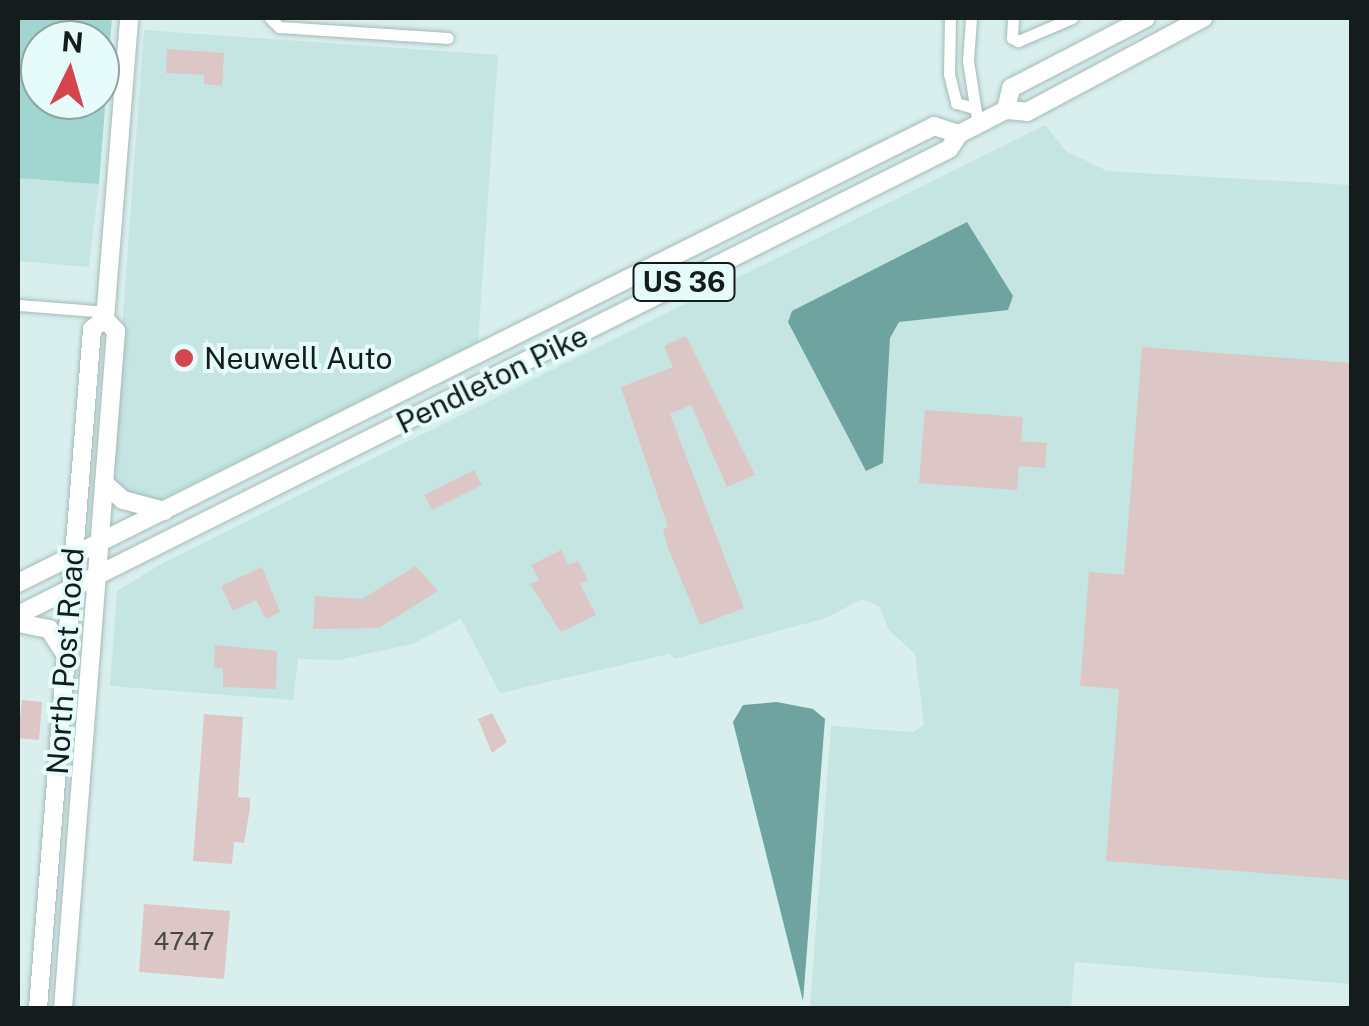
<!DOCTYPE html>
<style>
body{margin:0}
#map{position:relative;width:1369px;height:1026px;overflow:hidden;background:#d8efed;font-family:"Public Sans",sans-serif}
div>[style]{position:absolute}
.built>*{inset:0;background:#c5e5e2}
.green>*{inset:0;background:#a0d5d0}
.water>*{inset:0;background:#6fa39f}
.building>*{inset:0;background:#dcc7c6}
.roads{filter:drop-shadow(0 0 2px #a4bab8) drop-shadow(0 0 2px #a4bab8)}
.minor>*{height:11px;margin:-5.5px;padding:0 5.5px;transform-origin:5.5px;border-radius:5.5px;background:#fff}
.primary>*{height:18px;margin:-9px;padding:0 9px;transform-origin:9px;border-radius:9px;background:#fff}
.dots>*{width:28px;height:28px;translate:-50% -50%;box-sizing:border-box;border:5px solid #e5fcfa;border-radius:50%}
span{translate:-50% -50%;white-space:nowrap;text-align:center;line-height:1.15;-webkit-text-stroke:8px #e5fcfa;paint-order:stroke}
.number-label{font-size:25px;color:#474846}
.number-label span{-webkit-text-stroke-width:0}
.shield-label span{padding:2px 8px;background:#e5fcfa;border:2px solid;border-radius:8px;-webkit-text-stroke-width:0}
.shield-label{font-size:28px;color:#151d1c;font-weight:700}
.poi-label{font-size:30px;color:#151d1c}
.left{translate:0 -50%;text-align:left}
.street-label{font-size:30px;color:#151d1c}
.frame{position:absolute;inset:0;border:20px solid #151d1c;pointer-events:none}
.north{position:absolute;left:20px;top:20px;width:100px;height:100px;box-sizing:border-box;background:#e5fcfa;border:2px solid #92a3a1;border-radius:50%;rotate:5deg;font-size:28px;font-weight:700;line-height:40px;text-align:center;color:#151d1c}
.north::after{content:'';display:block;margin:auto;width:35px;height:45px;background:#d5454d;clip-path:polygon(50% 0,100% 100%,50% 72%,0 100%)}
</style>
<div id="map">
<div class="built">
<div style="clip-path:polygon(144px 30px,498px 55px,478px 342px,154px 503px,129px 498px,111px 477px)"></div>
<div style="clip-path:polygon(1045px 125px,1066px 151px,1107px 171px,1351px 185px,1351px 984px,1075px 962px,1071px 1008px,810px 1008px,831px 726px,913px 732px,924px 725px,915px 654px,889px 630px,879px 606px,862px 599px,826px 618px,675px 659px,669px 654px,500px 693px,461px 619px,412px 644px,339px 660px,298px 659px,293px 700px,110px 686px,117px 591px,163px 563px)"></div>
<div style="clip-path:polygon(38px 176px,99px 184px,89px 267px,18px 261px,18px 178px)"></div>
</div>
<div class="green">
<div style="clip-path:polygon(evenodd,18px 18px,112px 18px,99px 184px,18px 178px,18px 18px,40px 40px,100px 40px,100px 100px,40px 100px,40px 40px)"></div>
</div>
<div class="water">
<div style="clip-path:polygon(967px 222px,1013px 296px,1008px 310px,899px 322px,890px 338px,883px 463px,866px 471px,788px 322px,792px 311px)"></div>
<div style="clip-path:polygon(777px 702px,813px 709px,825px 719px,803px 1001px,733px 722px,743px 705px)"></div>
</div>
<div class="building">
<div style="clip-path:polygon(167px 49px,224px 53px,222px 86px,204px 84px,204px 75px,166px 73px)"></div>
<div style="clip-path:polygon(686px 336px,755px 475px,727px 487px,691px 405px,670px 414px,744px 608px,700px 625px,667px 545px,663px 529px,668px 527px,621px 387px,673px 367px,664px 346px)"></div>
<div style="clip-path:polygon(1142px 347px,1352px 363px,1352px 880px,1106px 861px,1119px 689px,1080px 686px,1089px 572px,1124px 575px)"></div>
<div style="clip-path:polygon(925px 410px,1023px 417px,1021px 441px,1047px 443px,1045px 468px,1019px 466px,1017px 490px,919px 483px)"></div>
<div style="clip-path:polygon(474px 470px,482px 485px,432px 510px,424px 495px)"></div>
<div style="clip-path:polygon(561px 550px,568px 565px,578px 561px,588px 580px,580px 584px,596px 615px,561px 632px,530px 584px,539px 580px,531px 565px)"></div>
<div style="clip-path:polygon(416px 566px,438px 591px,379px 628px,313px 629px,315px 596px,362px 599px)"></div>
<div style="clip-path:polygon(262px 567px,280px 612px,266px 619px,256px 600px,233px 611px,221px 586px)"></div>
<div style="clip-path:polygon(215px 645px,277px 651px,276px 689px,223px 687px,223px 668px,214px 668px)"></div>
<div style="clip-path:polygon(22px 700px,42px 702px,39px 740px,18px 738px)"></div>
<div style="clip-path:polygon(492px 713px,507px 742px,492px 753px,478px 719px)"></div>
<div style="clip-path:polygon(204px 714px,243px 717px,238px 797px,250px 798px,250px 808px,244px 843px,234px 842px,232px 864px,193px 861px)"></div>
<div style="clip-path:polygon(144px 904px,230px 911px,224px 979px,139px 972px)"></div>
</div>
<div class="roads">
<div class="minor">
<div style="left:270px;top:18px;width:13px;rotate:45deg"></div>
<div style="left:279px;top:27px;width:169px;rotate:3.7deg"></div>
<div style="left:950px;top:18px;width:56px;rotate:91deg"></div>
<div style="left:949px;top:74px;width:30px;rotate:76deg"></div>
<div style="left:956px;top:103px;width:16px;rotate:15deg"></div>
<div style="left:971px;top:18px;width:43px;rotate:94deg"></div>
<div style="left:968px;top:61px;width:65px;rotate:81.1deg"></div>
<div style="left:1013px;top:18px;width:20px;rotate:93deg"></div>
<div style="left:1012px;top:38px;width:7px;rotate:27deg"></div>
<div style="left:1018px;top:41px;width:59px;rotate:-23.1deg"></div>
<div style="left:18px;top:305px;width:88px;rotate:4.5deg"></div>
</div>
<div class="primary">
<div style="left:1006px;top:110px;width:23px;rotate:-77deg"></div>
<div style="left:1011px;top:88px;width:152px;rotate:-27.4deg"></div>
<div style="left:104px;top:483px;width:25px;rotate:42deg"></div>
<div style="left:123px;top:500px;width:43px;rotate:14.7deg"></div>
<div style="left:18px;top:583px;width:1024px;rotate:-26.51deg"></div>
<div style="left:934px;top:126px;width:26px;rotate:18deg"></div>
<div style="left:18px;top:615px;width:1041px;rotate:-26.59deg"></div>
<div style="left:949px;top:149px;width:18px;rotate:-56deg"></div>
<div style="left:959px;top:134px;width:53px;rotate:-27.1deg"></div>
<div style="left:1006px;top:110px;width:21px;rotate:5deg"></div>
<div style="left:1027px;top:112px;width:200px;rotate:-28.1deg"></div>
<div style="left:18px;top:623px;width:32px;rotate:11deg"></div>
<div style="left:49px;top:629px;width:31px;rotate:57deg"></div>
<div style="left:38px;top:1008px;width:681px;rotate:-85.45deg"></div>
<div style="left:92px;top:329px;width:16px;rotate:-38deg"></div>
<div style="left:63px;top:1008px;width:679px;rotate:-85.52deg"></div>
<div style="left:116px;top:331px;width:16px;rotate:-133deg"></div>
<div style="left:105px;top:319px;width:302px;rotate:-85.4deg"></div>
</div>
</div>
<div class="dots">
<div style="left:184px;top:358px;background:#d5454d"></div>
</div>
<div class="number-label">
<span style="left:184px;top:941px">4747</span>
</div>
<div class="shield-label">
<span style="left:684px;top:282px">US 36</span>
</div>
<div class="poi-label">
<span class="left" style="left:204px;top:358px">Neuwell Auto</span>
</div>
<div class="street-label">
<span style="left:492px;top:379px;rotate:-26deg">Pendleton Pike</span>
<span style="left:65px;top:661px;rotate:-86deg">North Post Road</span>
</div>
<div class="frame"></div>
<div class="north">N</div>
</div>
